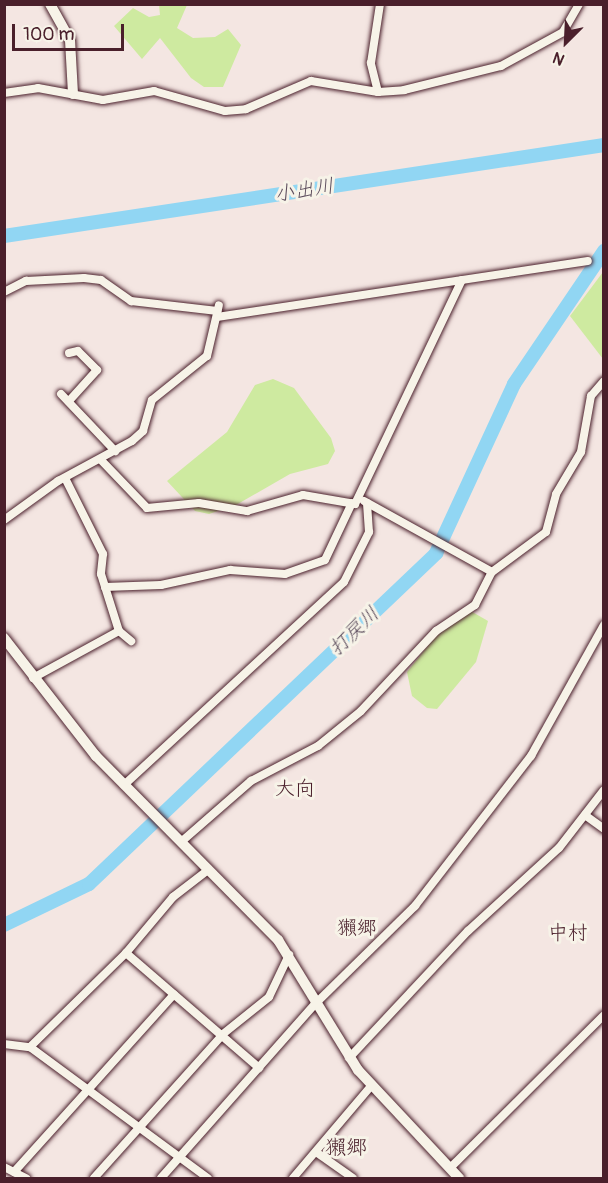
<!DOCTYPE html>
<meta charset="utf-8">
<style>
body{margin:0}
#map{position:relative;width:608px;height:1183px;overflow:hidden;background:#f4e6e2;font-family:Pangolin,"Klee One",sans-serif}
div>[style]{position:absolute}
.green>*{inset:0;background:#ceeaa0}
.river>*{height:14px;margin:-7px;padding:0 7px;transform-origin:7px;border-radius:7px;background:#91d6f3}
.roads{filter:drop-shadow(0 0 2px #4a1f2b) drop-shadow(0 0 2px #4a1f2b)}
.minor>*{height:8px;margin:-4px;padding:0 4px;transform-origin:4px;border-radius:4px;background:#f7f3e8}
.tertiary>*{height:10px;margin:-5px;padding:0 5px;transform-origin:5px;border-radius:5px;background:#f7f3e8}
span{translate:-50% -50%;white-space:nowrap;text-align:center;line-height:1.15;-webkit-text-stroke:6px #f7f3e8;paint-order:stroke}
.water-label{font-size:20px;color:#5c4d5d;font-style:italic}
.neighbourhood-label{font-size:20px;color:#4a1f2b}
.quarter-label{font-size:21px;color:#4a1f2b}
.frame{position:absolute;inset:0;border:6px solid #4a1f2b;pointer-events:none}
.north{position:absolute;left:536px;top:12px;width:60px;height:60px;-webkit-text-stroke:4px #f7f3e8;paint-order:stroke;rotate:204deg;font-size:16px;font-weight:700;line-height:24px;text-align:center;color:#4a1f2b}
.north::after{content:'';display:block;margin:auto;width:21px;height:27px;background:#4a1f2b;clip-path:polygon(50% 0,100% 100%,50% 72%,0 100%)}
.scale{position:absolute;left:12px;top:24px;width:112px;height:27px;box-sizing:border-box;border:3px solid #4a1f2b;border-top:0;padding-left:8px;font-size:18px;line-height:21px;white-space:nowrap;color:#4a1f2b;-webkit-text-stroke:4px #f7f3e8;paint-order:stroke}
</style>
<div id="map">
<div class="green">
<div style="clip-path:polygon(159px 5px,187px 5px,177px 28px,193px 38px,215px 37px,228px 29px,241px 45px,223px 87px,204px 87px,191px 78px,160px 38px,142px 59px,114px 26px,133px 8px,149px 17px,160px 15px)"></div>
<div style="clip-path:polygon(603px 272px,603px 359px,570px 316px)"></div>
<div style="clip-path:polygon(273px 379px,294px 388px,331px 438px,335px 451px,328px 464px,290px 474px,236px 505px,209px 514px,195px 511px,167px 481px,227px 432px,255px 385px)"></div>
<div style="clip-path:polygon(469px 610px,488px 621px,476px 662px,437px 709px,427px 708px,412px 696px,407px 672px,434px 638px)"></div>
</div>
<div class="river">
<div style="left:4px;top:236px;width:607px;rotate:-8.62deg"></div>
<div style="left:4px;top:925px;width:94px;rotate:-25.8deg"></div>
<div style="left:89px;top:884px;width:480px;rotate:-43.6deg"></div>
<div style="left:436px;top:553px;width:186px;rotate:-65.2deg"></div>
<div style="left:514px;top:384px;width:161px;rotate:-55.9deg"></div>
</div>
<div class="roads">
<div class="minor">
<div style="left:378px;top:92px;width:30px;rotate:-104deg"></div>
<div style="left:371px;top:63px;width:60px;rotate:-81.3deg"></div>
<div style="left:4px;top:93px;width:34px;rotate:-8deg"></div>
<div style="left:38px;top:88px;width:66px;rotate:10.5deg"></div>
<div style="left:103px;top:100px;width:52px;rotate:-10deg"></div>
<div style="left:154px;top:91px;width:74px;rotate:15.7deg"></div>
<div style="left:225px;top:111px;width:21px;rotate:-5deg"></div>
<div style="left:246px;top:109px;width:71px;rotate:-23.3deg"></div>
<div style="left:311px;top:81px;width:68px;rotate:9.3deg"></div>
<div style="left:378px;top:92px;width:26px;rotate:-4deg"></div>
<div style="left:404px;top:90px;width:100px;rotate:-13.9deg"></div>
<div style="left:501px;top:66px;width:71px;rotate:-28.7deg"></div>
<div style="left:563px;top:32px;width:32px;rotate:-60deg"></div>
<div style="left:4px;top:292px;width:25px;rotate:-27deg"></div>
<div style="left:26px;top:281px;width:58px;rotate:-3deg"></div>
<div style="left:84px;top:278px;width:17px;rotate:7deg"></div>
<div style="left:101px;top:280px;width:37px;rotate:35deg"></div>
<div style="left:131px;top:301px;width:87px;rotate:6.6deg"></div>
<div style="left:217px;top:317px;width:375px;rotate:-8.6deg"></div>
<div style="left:69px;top:353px;width:9px;rotate:-13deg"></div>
<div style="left:78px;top:351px;width:27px;rotate:45deg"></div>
<div style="left:97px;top:370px;width:42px;rotate:132.1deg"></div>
<div style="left:61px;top:394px;width:79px;rotate:46.5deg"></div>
<div style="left:101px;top:460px;width:66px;rotate:46.2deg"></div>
<div style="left:147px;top:508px;width:52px;rotate:-5.5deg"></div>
<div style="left:199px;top:503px;width:49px;rotate:9.5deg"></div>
<div style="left:247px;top:511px;width:58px;rotate:-15.9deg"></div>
<div style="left:303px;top:495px;width:53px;rotate:9.8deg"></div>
<div style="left:355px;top:504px;width:248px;rotate:-64.5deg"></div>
<div style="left:65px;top:478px;width:85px;rotate:63.4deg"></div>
<div style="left:103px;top:554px;width:20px;rotate:96deg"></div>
<div style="left:101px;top:574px;width:60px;rotate:72.5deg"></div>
<div style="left:119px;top:631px;width:16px;rotate:40deg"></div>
<div style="left:364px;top:501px;width:146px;rotate:29deg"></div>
<div style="left:4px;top:520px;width:67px;rotate:-35.8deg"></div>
<div style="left:58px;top:481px;width:84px;rotate:-28.4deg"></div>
<div style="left:132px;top:441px;width:15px;rotate:-42deg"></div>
<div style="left:143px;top:431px;width:32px;rotate:-74deg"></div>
<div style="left:152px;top:400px;width:70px;rotate:-38.7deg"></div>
<div style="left:207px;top:356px;width:52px;rotate:-76.8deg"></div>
<div style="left:105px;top:587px;width:56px;rotate:-2deg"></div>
<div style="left:161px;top:585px;width:71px;rotate:-12.3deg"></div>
<div style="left:230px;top:570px;width:55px;rotate:4.2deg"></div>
<div style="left:285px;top:574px;width:42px;rotate:-19.3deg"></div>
<div style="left:325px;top:560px;width:63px;rotate:-64.7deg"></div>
<div style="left:33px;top:678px;width:98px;rotate:-28.7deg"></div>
<div style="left:124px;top:785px;width:299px;rotate:-42.7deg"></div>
<div style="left:344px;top:582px;width:56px;rotate:-63.4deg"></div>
<div style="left:369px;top:532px;width:29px;rotate:-94deg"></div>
<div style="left:585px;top:815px;width:24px;rotate:36deg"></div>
<div style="left:181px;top:842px;width:93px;rotate:-41.1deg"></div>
<div style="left:251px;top:781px;width:76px;rotate:-27.6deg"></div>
<div style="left:318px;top:746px;width:55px;rotate:-39.1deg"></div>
<div style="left:361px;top:711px;width:110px;rotate:-46.8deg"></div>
<div style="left:436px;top:631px;width:47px;rotate:-33.7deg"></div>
<div style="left:475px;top:605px;width:37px;rotate:-63deg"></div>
<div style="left:492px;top:572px;width:67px;rotate:-36.5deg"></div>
<div style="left:546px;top:532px;width:39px;rotate:-75deg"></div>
<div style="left:556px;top:494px;width:49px;rotate:-59.2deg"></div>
<div style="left:581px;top:452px;width:57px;rotate:-79.9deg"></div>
<div style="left:591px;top:396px;width:20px;rotate:-49deg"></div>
<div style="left:126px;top:953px;width:176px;rotate:40.8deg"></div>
<div style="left:4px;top:1044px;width:26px;rotate:7deg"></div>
<div style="left:30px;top:1047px;width:221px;rotate:36.4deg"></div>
<div style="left:30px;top:1047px;width:134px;rotate:-44.4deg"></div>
<div style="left:126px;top:953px;width:73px;rotate:-50deg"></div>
<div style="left:173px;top:897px;width:44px;rotate:-37.6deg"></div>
<div style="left:349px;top:1058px;width:174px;rotate:-46.9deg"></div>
<div style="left:468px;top:931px;width:123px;rotate:-42.4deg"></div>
<div style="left:559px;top:848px;width:73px;rotate:-52.2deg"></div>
<div style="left:316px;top:1152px;width:45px;rotate:35.1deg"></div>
<div style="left:4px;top:1167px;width:25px;rotate:27deg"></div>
<div style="left:450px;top:1168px;width:217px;rotate:-44.8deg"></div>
<div style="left:14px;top:1172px;width:239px;rotate:-48deg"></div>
<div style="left:94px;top:1178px;width:193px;rotate:-48.1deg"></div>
<div style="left:223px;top:1034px;width:59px;rotate:-38.8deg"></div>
<div style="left:269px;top:997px;width:47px;rotate:-64.5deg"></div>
<div style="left:161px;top:1178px;width:234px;rotate:-48.5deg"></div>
<div style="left:316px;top:1003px;width:139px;rotate:-44.4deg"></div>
<div style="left:415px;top:906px;width:190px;rotate:-52.3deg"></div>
<div style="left:531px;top:756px;width:150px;rotate:-60.9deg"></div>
<div style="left:293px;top:1178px;width:121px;rotate:-49.7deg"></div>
</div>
<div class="tertiary">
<div style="left:50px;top:4px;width:41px;rotate:60.9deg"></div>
<div style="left:70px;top:40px;width:54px;rotate:86.8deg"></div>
<div style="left:4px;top:638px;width:150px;rotate:52.1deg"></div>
<div style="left:96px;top:756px;width:259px;rotate:45.3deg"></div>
<div style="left:278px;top:940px;width:153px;rotate:58.4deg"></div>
<div style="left:358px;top:1070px;width:148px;rotate:46.9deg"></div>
</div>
</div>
<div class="water-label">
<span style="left:304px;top:190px;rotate:-9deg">小出川</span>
<span style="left:354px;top:631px;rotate:-44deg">打戻川</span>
</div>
<div class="neighbourhood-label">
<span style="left:295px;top:788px">大向</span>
<span style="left:357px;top:927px">獺郷</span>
<span style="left:568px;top:932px">中村</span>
</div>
<div class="quarter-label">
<span style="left:346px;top:1148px">獺郷</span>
</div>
<div class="frame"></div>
<div class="north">N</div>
<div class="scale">100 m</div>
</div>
